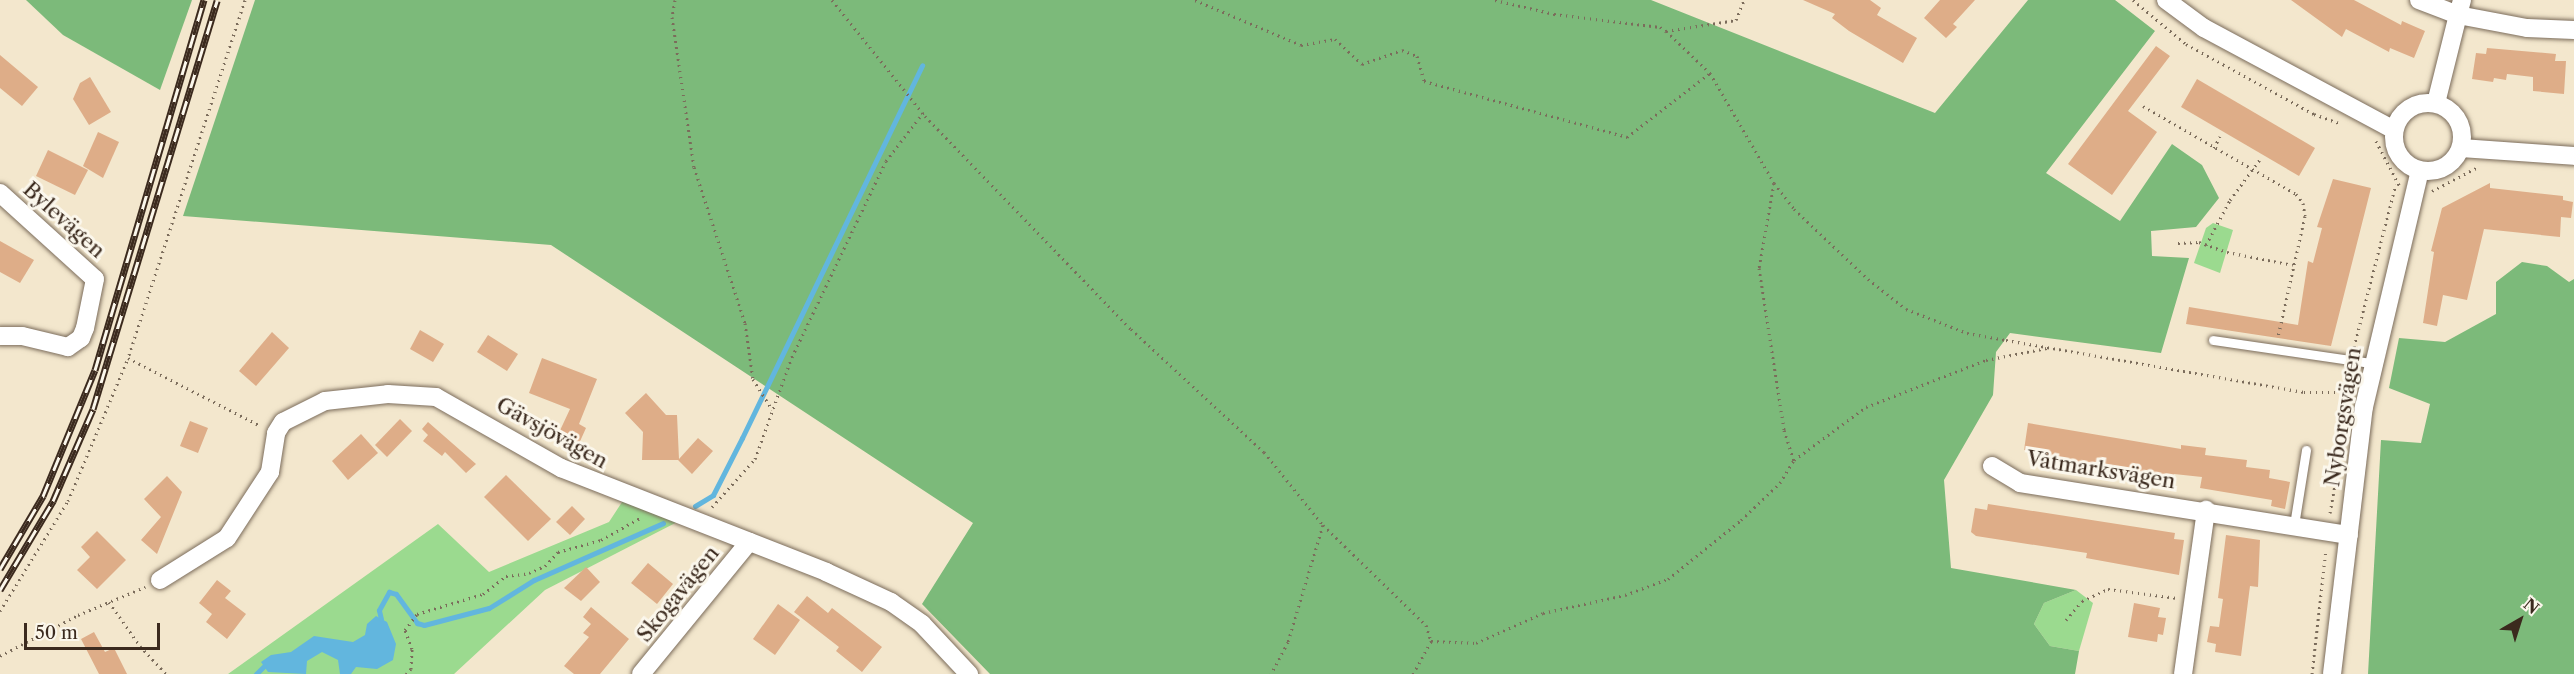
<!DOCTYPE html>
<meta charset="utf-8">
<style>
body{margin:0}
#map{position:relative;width:2574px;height:674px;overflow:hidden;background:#f3e7cd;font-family:"Libre Caslon Text",serif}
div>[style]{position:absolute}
.green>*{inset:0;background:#9bda8f}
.forest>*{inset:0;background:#7cba7a}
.water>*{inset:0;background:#62b6de}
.stream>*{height:5px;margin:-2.5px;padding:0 2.5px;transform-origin:2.5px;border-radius:2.5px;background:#62b6de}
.building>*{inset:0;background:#dead88}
.path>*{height:3px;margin-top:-1.5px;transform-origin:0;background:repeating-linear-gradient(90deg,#7b6c5b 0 1.5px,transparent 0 6px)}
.roads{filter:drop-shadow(0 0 2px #7b6c5b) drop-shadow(0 0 2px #7b6c5b)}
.service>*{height:9px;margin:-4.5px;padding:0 4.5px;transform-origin:4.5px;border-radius:4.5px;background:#fff}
.minor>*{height:18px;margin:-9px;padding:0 9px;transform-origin:9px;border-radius:9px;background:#fff}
.minor>.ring{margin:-9px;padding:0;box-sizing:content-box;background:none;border:18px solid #fff;border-radius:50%}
.rail>*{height:7px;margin-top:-3.5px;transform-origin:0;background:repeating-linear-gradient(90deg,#fbf7ec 0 14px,#3b2a1e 0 28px);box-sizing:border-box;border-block:2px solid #3b2a1e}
span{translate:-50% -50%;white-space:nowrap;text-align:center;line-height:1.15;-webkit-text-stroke:6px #fbf7ec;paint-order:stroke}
.street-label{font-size:21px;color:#3b2a1e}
.north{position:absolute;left:2490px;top:590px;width:60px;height:60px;-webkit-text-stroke:4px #fbf7ec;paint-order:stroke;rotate:39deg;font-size:16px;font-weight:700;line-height:24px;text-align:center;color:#3b2a1e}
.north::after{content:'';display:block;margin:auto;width:21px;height:27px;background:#3b2a1e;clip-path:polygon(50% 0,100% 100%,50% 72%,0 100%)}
.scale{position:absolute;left:24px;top:623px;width:136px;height:27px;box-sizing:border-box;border:3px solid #3b2a1e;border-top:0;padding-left:8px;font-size:18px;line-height:21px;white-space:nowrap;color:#3b2a1e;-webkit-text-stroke:4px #fbf7ec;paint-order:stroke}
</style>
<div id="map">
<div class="green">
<div style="clip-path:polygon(2213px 223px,2233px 230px,2220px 273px,2194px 263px,2206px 228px)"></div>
<div style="clip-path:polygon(626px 496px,685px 518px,545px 590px,454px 674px,228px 674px,438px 524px,489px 572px,609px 522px)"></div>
<div style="clip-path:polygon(2076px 590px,2093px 603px,2079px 651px,2050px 646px,2034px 624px,2044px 603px)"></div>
</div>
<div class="forest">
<div style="clip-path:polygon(26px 0,192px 0,160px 90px,63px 35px)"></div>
<div style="clip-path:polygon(255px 0,1651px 0,1935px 113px,2028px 0,2115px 0,2155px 31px,2046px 173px,2120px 221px,2172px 144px,2202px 165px,2219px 198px,2196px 227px,2151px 231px,2152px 256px,2189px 258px,2161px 353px,2010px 333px,1996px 352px,1993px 395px,1944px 480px,1951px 568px,2076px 590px,2044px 603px,2034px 624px,2050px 646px,2079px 651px,2075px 674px,990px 674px,922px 604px,973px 523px,551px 245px,183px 216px)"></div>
<div style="clip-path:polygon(2522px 262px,2547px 266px,2569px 282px,2574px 279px,2574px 674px,2368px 674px,2381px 440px,2421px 443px,2430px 404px,2389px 388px,2399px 338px,2445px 342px,2496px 314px,2496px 282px)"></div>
</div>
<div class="water">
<div style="clip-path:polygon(376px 616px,387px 622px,396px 644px,393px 660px,377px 669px,356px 667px,351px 674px,340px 674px,338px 660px,322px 652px,307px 661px,306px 674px,268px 672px,261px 662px,271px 655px,291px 652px,314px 636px,353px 642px,365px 635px,367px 624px)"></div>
</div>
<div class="stream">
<div style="left:695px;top:506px;width:21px;rotate:-31deg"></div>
<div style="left:713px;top:495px;width:64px;rotate:-63deg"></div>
<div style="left:742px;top:438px;width:414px;rotate:-64.2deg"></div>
<div style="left:381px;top:619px;width:9px;rotate:-103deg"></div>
<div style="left:379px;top:610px;width:21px;rotate:-61deg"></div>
<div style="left:389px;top:592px;width:7px;rotate:16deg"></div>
<div style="left:396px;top:594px;width:36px;rotate:54deg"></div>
<div style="left:417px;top:623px;width:7px;rotate:16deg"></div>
<div style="left:424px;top:625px;width:67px;rotate:-14.7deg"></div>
<div style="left:489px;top:608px;width:53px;rotate:-31.9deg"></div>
<div style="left:534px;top:580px;width:141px;rotate:-23.8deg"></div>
<div style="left:256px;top:674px;width:11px;rotate:-45deg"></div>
</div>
<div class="building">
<div style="clip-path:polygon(1803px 0,1870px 0,1881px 8px,1877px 15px,1917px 38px,1903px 63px,1849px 31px,1832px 18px,1835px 14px)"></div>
<div style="clip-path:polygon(1940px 0,1975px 0,1953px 24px,1957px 27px,1946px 38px,1924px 18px)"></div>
<div style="clip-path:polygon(2291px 0,2354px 0,2401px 25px,2402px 21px,2425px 31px,2414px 58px,2390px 48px,2389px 52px,2346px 29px,2342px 37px)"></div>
<div style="clip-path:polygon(2156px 46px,2170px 56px,2128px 111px,2157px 132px,2112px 195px,2068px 164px)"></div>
<div style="clip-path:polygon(2487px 48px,2556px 54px,2555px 61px,2566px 61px,2564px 94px,2533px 91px,2533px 77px,2507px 74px,2506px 80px,2494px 78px,2493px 82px,2472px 79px,2476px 53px,2486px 54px)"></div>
<div style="clip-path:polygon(0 55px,38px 87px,22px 106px,0 88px)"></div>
<div style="clip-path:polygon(90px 77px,111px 112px,89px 125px,73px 99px,80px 83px)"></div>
<div style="clip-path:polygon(2197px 79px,2315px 148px,2299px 176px,2181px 107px)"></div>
<div style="clip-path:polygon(98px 132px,119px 142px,103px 178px,83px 166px)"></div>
<div style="clip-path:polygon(48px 150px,88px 170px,75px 195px,36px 176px)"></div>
<div style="clip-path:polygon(2333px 179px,2371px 188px,2331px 346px,2186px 324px,2189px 307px,2298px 325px,2308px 261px,2313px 263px,2322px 228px,2317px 227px)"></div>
<div style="clip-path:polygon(2490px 183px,2490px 188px,2563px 196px,2563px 200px,2573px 202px,2571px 218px,2561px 217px,2560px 237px,2484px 229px,2467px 300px,2443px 295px,2437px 326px,2423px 323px,2434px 252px,2431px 251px,2442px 208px)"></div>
<div style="clip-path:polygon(0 241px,34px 260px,20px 283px,0 272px)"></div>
<div style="clip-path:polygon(420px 330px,444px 344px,433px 362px,410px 349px)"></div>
<div style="clip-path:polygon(272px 332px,289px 348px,256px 386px,239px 371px)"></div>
<div style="clip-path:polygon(488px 335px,518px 354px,507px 371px,477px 352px)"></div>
<div style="clip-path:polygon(542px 358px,597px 379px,579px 424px,586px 428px,577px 448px,556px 439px,570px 409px,529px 393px)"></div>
<div style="clip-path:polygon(646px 393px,666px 415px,677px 415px,679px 459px,698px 438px,713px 451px,692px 474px,678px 460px,642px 460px,643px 432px,625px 413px)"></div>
<div style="clip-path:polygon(400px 419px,412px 431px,387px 457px,375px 445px)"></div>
<div style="clip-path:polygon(190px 421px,208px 428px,198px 453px,180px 446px)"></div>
<div style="clip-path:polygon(428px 422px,476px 464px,466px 473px,445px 452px,442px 456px,423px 441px,428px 435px,422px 429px)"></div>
<div style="clip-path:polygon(2028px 423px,2181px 449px,2181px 445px,2206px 448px,2205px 455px,2247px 460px,2246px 467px,2270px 470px,2269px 478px,2290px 482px,2285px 509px,2271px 506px,2272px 500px,2200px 488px,2202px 477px,2174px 474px,2172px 483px,2029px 457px,2030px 451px,2024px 450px)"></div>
<div style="clip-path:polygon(361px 434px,378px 453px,348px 480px,332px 461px)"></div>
<div style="clip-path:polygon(506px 475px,551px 519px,528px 541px,484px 497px)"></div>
<div style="clip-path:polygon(167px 476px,182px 492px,157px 554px,141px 540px,161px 517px,144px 499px)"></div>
<div style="clip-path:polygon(1988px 504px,2175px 533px,2174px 539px,2184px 540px,2179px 575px,2086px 558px,2087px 553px,1976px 536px,1971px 532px,1975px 508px,1987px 510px)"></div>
<div style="clip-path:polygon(572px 506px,585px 519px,570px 535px,556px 522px)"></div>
<div style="clip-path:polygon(97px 531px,126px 560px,97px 589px,77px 570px,90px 557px,81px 547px)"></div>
<div style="clip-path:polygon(2226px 535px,2260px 540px,2258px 587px,2250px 586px,2241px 656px,2215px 652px,2216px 644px,2207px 642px,2210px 626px,2219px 627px,2223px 599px,2218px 598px)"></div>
<div style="clip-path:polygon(648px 563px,673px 584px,657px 604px,631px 583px)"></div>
<div style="clip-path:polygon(586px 567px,600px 582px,581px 601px,564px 588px)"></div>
<div style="clip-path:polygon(217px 580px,231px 591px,225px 598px,246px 614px,227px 639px,206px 622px,212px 614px,199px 603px)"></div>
<div style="clip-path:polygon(807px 596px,828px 613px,832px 608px,882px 647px,862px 672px,836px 651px,839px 647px,794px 612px)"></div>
<div style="clip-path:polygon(2134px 603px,2160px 608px,2158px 617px,2166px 618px,2163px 635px,2158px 634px,2157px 642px,2128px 637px)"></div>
<div style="clip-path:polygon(778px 604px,800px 620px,775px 655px,753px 639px)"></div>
<div style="clip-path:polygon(591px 607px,629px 639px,600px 674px,574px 674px,564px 666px,589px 637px,583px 633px,591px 624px,583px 617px)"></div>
<div style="clip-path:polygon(94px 632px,105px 652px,114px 648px,127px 674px,99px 674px,81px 639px)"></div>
</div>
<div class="path">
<div style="left:245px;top:0;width:377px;rotate:108.1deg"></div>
<div style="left:128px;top:358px;width:149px;rotate:27.1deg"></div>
<div style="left:675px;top:0;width:17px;rotate:100deg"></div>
<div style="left:672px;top:17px;width:152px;rotate:81.7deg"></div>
<div style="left:694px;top:167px;width:164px;rotate:71.9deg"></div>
<div style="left:745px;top:323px;width:57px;rotate:81.9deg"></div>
<div style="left:753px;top:379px;width:36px;rotate:58deg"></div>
<div style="left:832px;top:0;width:149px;rotate:51.3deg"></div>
<div style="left:925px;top:116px;width:296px;rotate:46deg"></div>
<div style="left:1131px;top:329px;width:181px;rotate:42.8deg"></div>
<div style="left:1264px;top:452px;width:94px;rotate:51.1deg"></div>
<div style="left:1323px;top:525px;width:122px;rotate:106.7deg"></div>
<div style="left:1288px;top:642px;width:36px;rotate:118deg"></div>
<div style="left:1195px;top:0;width:115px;rotate:23deg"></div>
<div style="left:1301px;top:45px;width:35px;rotate:-10deg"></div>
<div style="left:1335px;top:39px;width:37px;rotate:43deg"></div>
<div style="left:1362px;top:64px;width:42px;rotate:-19.3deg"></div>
<div style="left:1402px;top:50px;width:16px;rotate:22deg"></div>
<div style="left:1417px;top:56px;width:26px;rotate:74deg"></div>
<div style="left:1424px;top:81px;width:211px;rotate:15.4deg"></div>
<div style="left:1627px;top:137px;width:105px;rotate:-37.6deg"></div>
<div style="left:1495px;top:0;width:61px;rotate:13.3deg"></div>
<div style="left:1554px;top:14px;width:107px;rotate:7deg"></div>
<div style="left:1660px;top:27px;width:7px;rotate:34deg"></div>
<div style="left:1666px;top:31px;width:61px;rotate:43.7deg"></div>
<div style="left:1710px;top:73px;width:127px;rotate:59.8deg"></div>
<div style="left:1774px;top:183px;width:33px;rotate:52deg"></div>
<div style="left:1794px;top:209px;width:102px;rotate:43.4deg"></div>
<div style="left:1868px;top:279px;width:48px;rotate:38.3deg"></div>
<div style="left:1906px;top:309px;width:66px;rotate:21.5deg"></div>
<div style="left:1967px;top:333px;width:40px;rotate:10deg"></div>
<div style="left:2006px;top:340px;width:303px;rotate:9.9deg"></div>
<div style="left:2304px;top:392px;width:40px"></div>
<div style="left:2133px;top:0;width:69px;rotate:39.7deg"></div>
<div style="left:2186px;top:44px;width:146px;rotate:28.7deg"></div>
<div style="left:2314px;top:114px;width:29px;rotate:20deg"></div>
<div style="left:1666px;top:31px;width:71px;rotate:-8.9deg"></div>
<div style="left:1736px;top:20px;width:22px;rotate:-68deg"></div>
<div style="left:2143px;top:106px;width:177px;rotate:29.9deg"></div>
<div style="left:2296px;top:194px;width:11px;rotate:52deg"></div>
<div style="left:2303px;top:203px;width:13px;rotate:81deg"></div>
<div style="left:2305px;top:216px;width:124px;rotate:102.6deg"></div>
<div style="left:2376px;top:141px;width:50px;rotate:62.4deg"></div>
<div style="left:2214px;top:148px;width:13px;rotate:-63deg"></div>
<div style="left:1774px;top:183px;width:86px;rotate:100deg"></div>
<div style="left:1759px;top:268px;width:164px;rotate:81.2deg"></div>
<div style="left:1784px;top:430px;width:32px;rotate:72deg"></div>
<div style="left:2432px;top:191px;width:50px;rotate:-27.6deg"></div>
<div style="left:2178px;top:243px;width:21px;rotate:-3deg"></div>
<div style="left:2199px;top:242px;width:30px;rotate:20deg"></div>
<div style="left:2227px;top:252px;width:67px;rotate:11.1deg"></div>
<div style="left:2206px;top:245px;width:51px;rotate:-61.9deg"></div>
<div style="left:2230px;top:200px;width:52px;rotate:-53.6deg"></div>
<div style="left:2354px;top:347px;width:168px;rotate:-75.6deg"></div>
<div style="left:2342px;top:421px;width:50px;rotate:-83.2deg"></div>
<div style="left:712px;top:507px;width:64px;rotate:-48.1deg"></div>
<div style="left:755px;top:459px;width:109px;rotate:-70.1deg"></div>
<div style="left:792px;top:357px;width:217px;rotate:-64.4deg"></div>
<div style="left:886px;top:161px;width:61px;rotate:-52.4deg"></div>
<div style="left:2330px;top:513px;width:29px;rotate:-80deg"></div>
<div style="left:1323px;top:525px;width:144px;rotate:44.2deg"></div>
<div style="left:1426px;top:625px;width:17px;rotate:73deg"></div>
<div style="left:109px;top:602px;width:54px;rotate:54.8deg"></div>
<div style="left:140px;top:646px;width:38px;rotate:47deg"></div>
<div style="left:0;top:611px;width:129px;rotate:-58.3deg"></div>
<div style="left:68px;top:501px;width:155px;rotate:-67.2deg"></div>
<div style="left:2066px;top:620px;width:25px;rotate:-50deg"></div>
<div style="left:2082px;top:601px;width:29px;rotate:-25deg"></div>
<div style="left:2108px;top:589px;width:70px;rotate:7.4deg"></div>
<div style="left:0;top:656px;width:88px;rotate:-27.7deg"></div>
<div style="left:78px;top:615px;width:73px;rotate:-22.7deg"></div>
<div style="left:406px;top:674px;width:7px;rotate:-45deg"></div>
<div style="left:411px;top:669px;width:20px;rotate:-87deg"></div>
<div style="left:412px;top:649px;width:20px;rotate:-110deg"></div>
<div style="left:405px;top:630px;width:20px;rotate:-53deg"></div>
<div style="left:417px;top:614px;width:69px;rotate:-16.9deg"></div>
<div style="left:483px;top:594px;width:29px;rotate:-38deg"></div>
<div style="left:506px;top:576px;width:23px;rotate:-7deg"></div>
<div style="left:529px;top:573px;width:17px;rotate:-24deg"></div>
<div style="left:545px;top:566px;width:19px;rotate:-47deg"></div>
<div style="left:558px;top:552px;width:45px;rotate:-15.6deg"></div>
<div style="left:601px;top:540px;width:45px;rotate:-29.4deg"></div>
<div style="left:1413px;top:674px;width:38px;rotate:-61deg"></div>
<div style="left:1431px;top:641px;width:45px;rotate:2.5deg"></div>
<div style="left:1476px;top:643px;width:73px;rotate:-24.1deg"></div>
<div style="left:1543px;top:613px;width:84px;rotate:-12.4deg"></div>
<div style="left:1625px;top:595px;width:46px;rotate:-20.4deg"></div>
<div style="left:1668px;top:579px;width:94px;rotate:-38.9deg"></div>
<div style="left:1741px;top:520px;width:54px;rotate:-43.5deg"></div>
<div style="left:1780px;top:483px;width:27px;rotate:-59deg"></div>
<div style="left:1794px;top:460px;width:89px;rotate:-36.4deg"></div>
<div style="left:1866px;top:407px;width:129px;rotate:-21.4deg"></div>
<div style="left:1986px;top:360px;width:62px;rotate:-11.1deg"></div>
<div style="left:2312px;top:674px;width:125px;rotate:-83.6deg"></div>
</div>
<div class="roads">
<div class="service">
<div style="left:2213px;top:340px;width:160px;rotate:8.3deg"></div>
<div style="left:2294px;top:525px;width:76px;rotate:-80.9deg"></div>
</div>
<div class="minor">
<div style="left:2166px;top:0;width:47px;rotate:36.4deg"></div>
<div style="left:2204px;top:28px;width:216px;rotate:28.2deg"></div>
<div style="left:2419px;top:0;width:42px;rotate:21deg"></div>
<div style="left:2458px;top:15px;width:16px;rotate:-75deg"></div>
<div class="ring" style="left:2394px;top:103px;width:50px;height:50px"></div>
<div style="left:2436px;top:103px;width:91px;rotate:-76deg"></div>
<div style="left:2458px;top:15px;width:70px;rotate:10.7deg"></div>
<div style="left:2527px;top:28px;width:47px;rotate:2.4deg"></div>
<div style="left:2461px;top:148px;width:113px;rotate:4deg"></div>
<div style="left:0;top:193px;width:128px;rotate:42.2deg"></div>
<div style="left:95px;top:279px;width:50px;rotate:101.5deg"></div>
<div style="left:85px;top:328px;width:11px;rotate:112deg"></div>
<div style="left:81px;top:338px;width:16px;rotate:145deg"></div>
<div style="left:68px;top:347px;width:47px;rotate:-166.6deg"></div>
<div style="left:22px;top:336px;width:22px;rotate:180deg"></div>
<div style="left:1992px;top:466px;width:33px;rotate:31deg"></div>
<div style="left:2020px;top:483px;width:333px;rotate:9deg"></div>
<div style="left:160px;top:580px;width:79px;rotate:-32.1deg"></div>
<div style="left:227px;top:538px;width:79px;rotate:-56.9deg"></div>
<div style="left:270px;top:472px;width:39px;rotate:-81deg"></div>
<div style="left:276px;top:433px;width:13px;rotate:-58deg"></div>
<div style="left:283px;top:422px;width:47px;rotate:-26.6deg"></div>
<div style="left:325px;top:401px;width:63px;rotate:-6.3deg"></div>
<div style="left:388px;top:394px;width:48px;rotate:3.6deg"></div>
<div style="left:436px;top:397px;width:144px;rotate:29.6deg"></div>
<div style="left:561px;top:468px;width:285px;rotate:21.4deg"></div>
<div style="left:826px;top:572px;width:72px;rotate:24.8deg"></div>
<div style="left:891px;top:602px;width:38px;rotate:35deg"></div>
<div style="left:922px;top:624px;width:69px;rotate:46.8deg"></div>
<div style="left:641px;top:674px;width:171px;rotate:-50.7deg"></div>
<div style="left:2183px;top:674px;width:166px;rotate:-82deg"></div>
<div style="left:2332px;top:674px;width:269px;rotate:-83.2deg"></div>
<div style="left:2364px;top:407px;width:243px;rotate:-76.7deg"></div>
</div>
</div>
<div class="rail">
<div style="left:0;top:569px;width:85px;rotate:-59.5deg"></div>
<div style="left:43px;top:496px;width:136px;rotate:-67.6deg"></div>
<div style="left:95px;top:370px;width:386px;rotate:-73.6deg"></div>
<div style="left:0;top:590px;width:104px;rotate:-59.2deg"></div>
<div style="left:53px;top:501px;width:100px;rotate:-66.5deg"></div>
<div style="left:93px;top:409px;width:427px;rotate:-73.1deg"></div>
</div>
<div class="street-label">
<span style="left:64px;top:220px;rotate:42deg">Bylevägen</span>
<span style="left:2343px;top:417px;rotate:-81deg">Nyborgsvägen</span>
<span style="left:552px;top:433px;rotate:29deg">Gävsjövägen</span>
<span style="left:2101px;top:470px;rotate:9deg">Våtmarksvägen</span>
<span style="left:678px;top:594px;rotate:-51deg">Skogavägen</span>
</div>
<div class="north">N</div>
<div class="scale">50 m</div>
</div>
